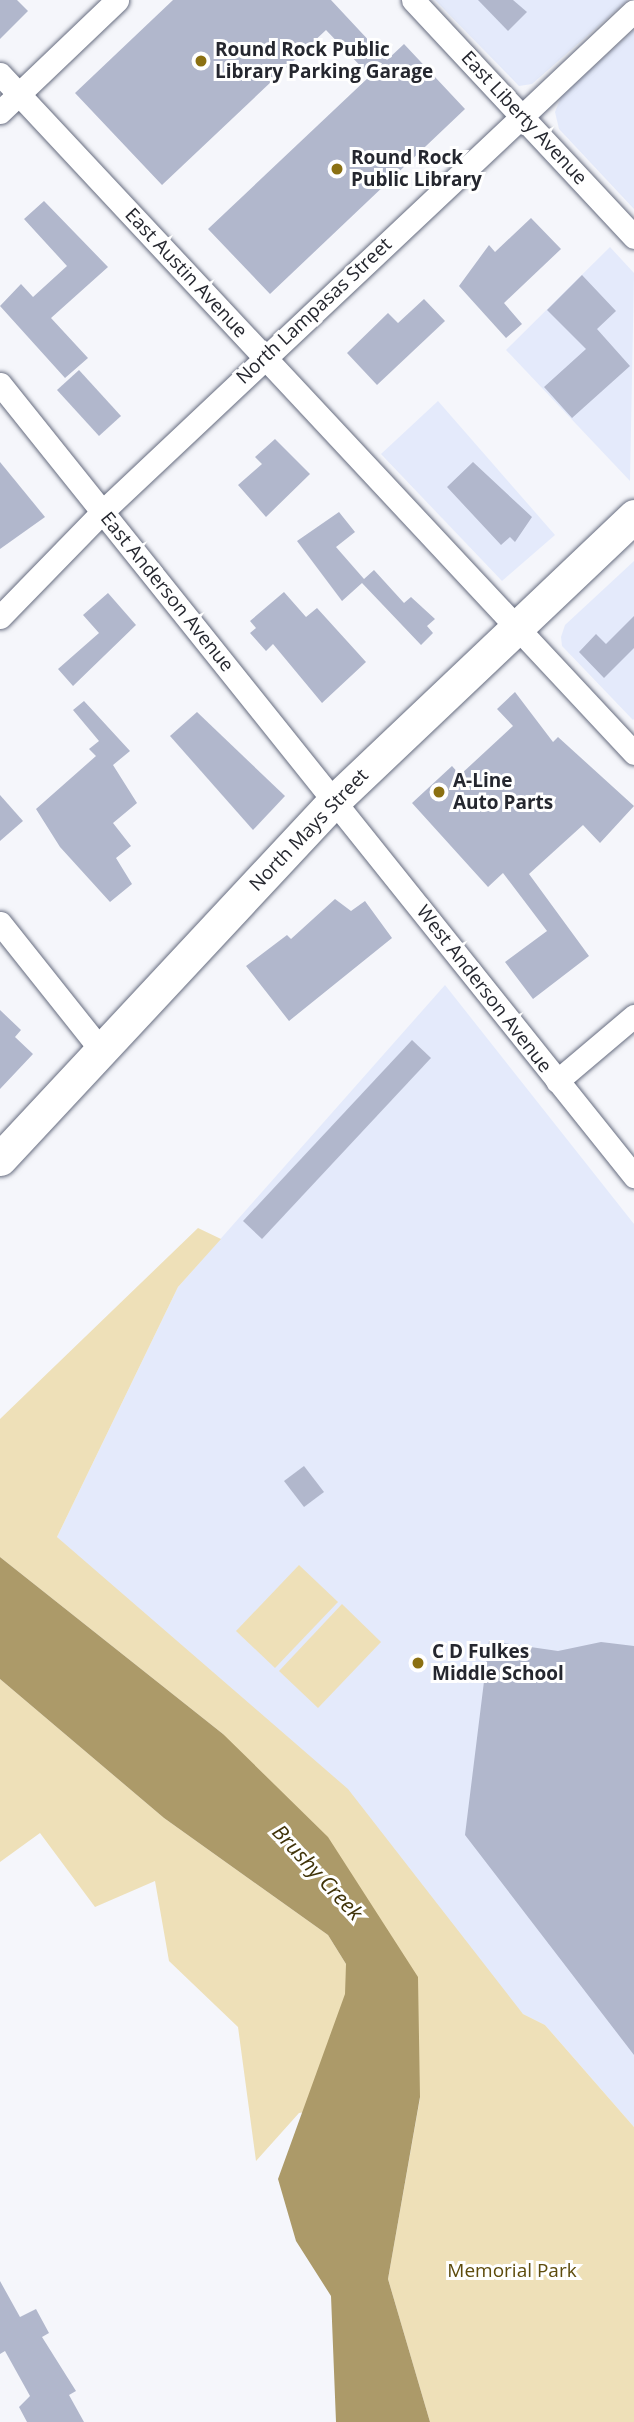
<!DOCTYPE html>
<style>
body{margin:0}
#map{position:relative;width:634px;height:2422px;overflow:hidden;background:#f5f6fb;font-family:"Open Sans",sans-serif}
div>[style]{position:absolute}
.built>*{inset:0;background:#e4eafb}
.green>*{inset:0;background:#eee0b8}
.water>*{inset:0;background:#ac9a69}
.building>*{inset:0;background:#b1b7cc}
.roads{filter:drop-shadow(0 0 2px #666c7f) drop-shadow(0 0 2px #666c7f)}
.street>*{height:23px;margin:-11.5px;padding:0 11.5px;transform-origin:11.5px;border-radius:11.5px;background:#fff}
.secondary>*{height:33px;margin:-16.5px;padding:0 16.5px;transform-origin:16.5px;border-radius:16.5px;background:#fff}
.dots>*{width:19px;height:19px;translate:-50% -50%;box-sizing:border-box;border:4px solid #fff;border-radius:50%}
span{translate:-50% -50%;white-space:nowrap;text-align:center;line-height:1.15;-webkit-text-stroke:6px #fff;paint-order:stroke}
.poi-label{font-size:19px;color:#25272f;font-weight:700}
.left{translate:0 -50%;text-align:left}
.street-label{font-size:19px;color:#25272f}
.park-label{font-size:19px;color:#5d4b0c}
.water-label{font-size:21px;color:#403309;font-style:italic}
</style>
<div id="map">
<div class="built">
<div style="clip-path:polygon(435px 0,628px 0,532px 84px,519px 86px)"></div>
<div style="clip-path:polygon(634px 30px,634px 209px,559px 129px,555px 112px,561px 97px)"></div>
<div style="clip-path:polygon(610px 247px,634px 273px,630px 481px,506px 350px)"></div>
<div style="clip-path:polygon(438px 401px,555px 535px,502px 581px,381px 454px)"></div>
<div style="clip-path:polygon(634px 561px,634px 719px,633px 720px,562px 646px,561px 637px,565px 625px)"></div>
<div style="clip-path:polygon(445px 985px,634px 1224px,634px 2127px,545px 2025px,523px 2014px,57px 1537px,178px 1287px)"></div>
</div>
<div class="green">
<div style="clip-path:polygon(198px 1228px,221px 1239px,178px 1287px,57px 1537px,348px 1789px,523px 2014px,545px 2025px,634px 2127px,634px 2422px,430px 2422px,388px 2279px,420px 2098px,299px 2113px,256px 2161px,238px 2027px,169px 1961px,155px 1881px,95px 1907px,40px 1833px,0 1862px,0 1679px,164px 1818px,328px 1935px,346px 1964px,418px 2025px,223px 1734px,0 1557px,0 1419px)"></div>
<div style="clip-path:polygon(299px 1565px,338px 1602px,275px 1668px,236px 1631px)"></div>
<div style="clip-path:polygon(342px 1604px,381px 1642px,318px 1708px,279px 1671px)"></div>
</div>
<div class="water">
<div style="clip-path:polygon(0 1557px,223px 1734px,328px 1837px,418px 1977px,420px 2097px,388px 2279px,430px 2422px,336px 2422px,331px 2296px,296px 2241px,278px 2179px,345px 1994px,346px 1964px,328px 1935px,164px 1818px,0 1679px)"></div>
</div>
<div class="building">
<div style="clip-path:polygon(0 0,17px 0,28px 11px,0 39px)"></div>
<div style="clip-path:polygon(173px 0,331px 0,387px 60px,404px 44px,465px 109px,270px 294px,208px 229px,370px 76px,326px 30px,162px 185px,75px 93px)"></div>
<div style="clip-path:polygon(478px 0,513px 0,527px 12px,508px 31px)"></div>
<div style="clip-path:polygon(44px 201px,108px 267px,51px 318px,88px 358px,65px 378px,0 306px,21px 284px,33px 297px,67px 266px,24px 219px)"></div>
<div style="clip-path:polygon(531px 218px,561px 249px,504px 303px,522px 324px,506px 338px,459px 286px,489px 245px,495px 252px)"></div>
<div style="clip-path:polygon(582px 275px,616px 311px,597px 329px,630px 366px,572px 418px,544px 387px,586px 349px,547px 310px)"></div>
<div style="clip-path:polygon(424px 299px,445px 321px,377px 385px,347px 353px,388px 313px,398px 323px)"></div>
<div style="clip-path:polygon(79px 370px,121px 416px,99px 436px,57px 390px)"></div>
<div style="clip-path:polygon(275px 439px,310px 474px,266px 517px,238px 485px,262px 464px,255px 457px)"></div>
<div style="clip-path:polygon(0 462px,45px 517px,0 549px)"></div>
<div style="clip-path:polygon(473px 462px,532px 517px,515px 542px,510px 537px,501px 545px,447px 487px)"></div>
<div style="clip-path:polygon(339px 512px,355px 532px,336px 547px,364px 579px,374px 570px,404px 603px,411px 597px,435px 619px,427px 626px,433px 633px,421px 645px,362px 583px,342px 601px,297px 541px)"></div>
<div style="clip-path:polygon(284px 592px,306px 617px,317px 608px,366px 662px,322px 703px,273px 644px,266px 651px,250px 633px,256px 628px,250px 621px)"></div>
<div style="clip-path:polygon(108px 593px,136px 625px,73px 686px,58px 669px,99px 633px,83px 615px)"></div>
<div style="clip-path:polygon(634px 616px,634px 648px,604px 678px,579px 652px,596px 634px,606px 644px)"></div>
<div style="clip-path:polygon(515px 692px,553px 742px,558px 737px,634px 806px,600px 843px,583px 825px,529px 874px,589px 956px,533px 999px,505px 962px,547px 931px,503px 873px,488px 887px,412px 803px,452px 766px,460px 775px,513px 726px,497px 709px)"></div>
<div style="clip-path:polygon(84px 701px,130px 751px,113px 765px,137px 803px,113px 823px,131px 846px,116px 858px,132px 884px,110px 902px,60px 847px,36px 809px,96px 756px,89px 749px,99px 741px,73px 710px)"></div>
<div style="clip-path:polygon(197px 712px,285px 796px,253px 830px,170px 736px)"></div>
<div style="clip-path:polygon(0 795px,23px 821px,0 841px)"></div>
<div style="clip-path:polygon(335px 899px,351px 911px,365px 901px,392px 938px,289px 1021px,246px 966px,287px 935px,291px 939px)"></div>
<div style="clip-path:polygon(0 1010px,21px 1030px,15px 1037px,33px 1054px,0 1089px)"></div>
<div style="clip-path:polygon(412px 1040px,431px 1058px,262px 1239px,243px 1221px)"></div>
<div style="clip-path:polygon(304px 1466px,324px 1492px,304px 1507px,284px 1481px)"></div>
<div style="clip-path:polygon(489px 1641px,558px 1651px,601px 1642px,634px 1646px,634px 2055px,465px 1835px)"></div>
<div style="clip-path:polygon(0 2281px,20px 2317px,36px 2309px,49px 2333px,42px 2337px,76px 2391px,69px 2395px,84px 2422px,27px 2422px,19px 2407px,30px 2396px,5px 2351px,0 2354px)"></div>
</div>
<div class="roads">
<div class="street">
<div style="left:413px;top:0;width:324px;rotate:47deg"></div>
<div style="left:0;top:74px;width:929px;rotate:46.96deg"></div>
<div style="left:0;top:112px;width:162px;rotate:-43.7deg"></div>
<div style="left:0;top:384px;width:1015px;rotate:51.32deg"></div>
<div style="left:0;top:617px;width:148px;rotate:-45.8deg"></div>
<div style="left:103px;top:511px;width:729px;rotate:-43.28deg"></div>
<div style="left:0;top:923px;width:162px;rotate:51.5deg"></div>
<div style="left:557px;top:1081px;width:101px;rotate:-40.2deg"></div>
</div>
<div class="secondary">
<div style="left:0;top:1159px;width:490px;rotate:-47deg"></div>
<div style="left:334px;top:801px;width:414px;rotate:-43.5deg"></div>
</div>
</div>
<div class="dots">
<div style="left:201px;top:61px;background:#8b7012"></div>
<div style="left:337px;top:169px;background:#8b7012"></div>
<div style="left:439px;top:792px;background:#8b7012"></div>
<div style="left:418px;top:1663px;background:#8b7012"></div>
</div>
<div class="poi-label">
<span class="left" style="left:215px;top:61px">Round Rock Public<br>Library Parking Garage</span>
<span class="left" style="left:351px;top:169px">Round Rock<br>Public Library</span>
<span class="left" style="left:453px;top:792px">A-Line<br>Auto Parts</span>
<span class="left" style="left:432px;top:1663px">C D Fulkes<br>Middle School</span>
</div>
<div class="street-label">
<span style="left:524px;top:118px;rotate:47deg">East Liberty Avenue</span>
<span style="left:186px;top:273px;rotate:47deg">East Austin Avenue</span>
<span style="left:314px;top:311px;rotate:-43deg">North Lampasas Street</span>
<span style="left:167px;top:592px;rotate:51deg">East Anderson Avenue</span>
<span style="left:309px;top:830px;rotate:-46deg">North Mays Street</span>
<span style="left:484px;top:989px;rotate:52deg">West Anderson Avenue</span>
</div>
<div class="park-label">
<span style="left:512px;top:2271px">Memorial Park</span>
</div>
<div class="water-label">
<span style="left:318px;top:1872px;rotate:47deg">Brushy Creek</span>
</div>
</div>
